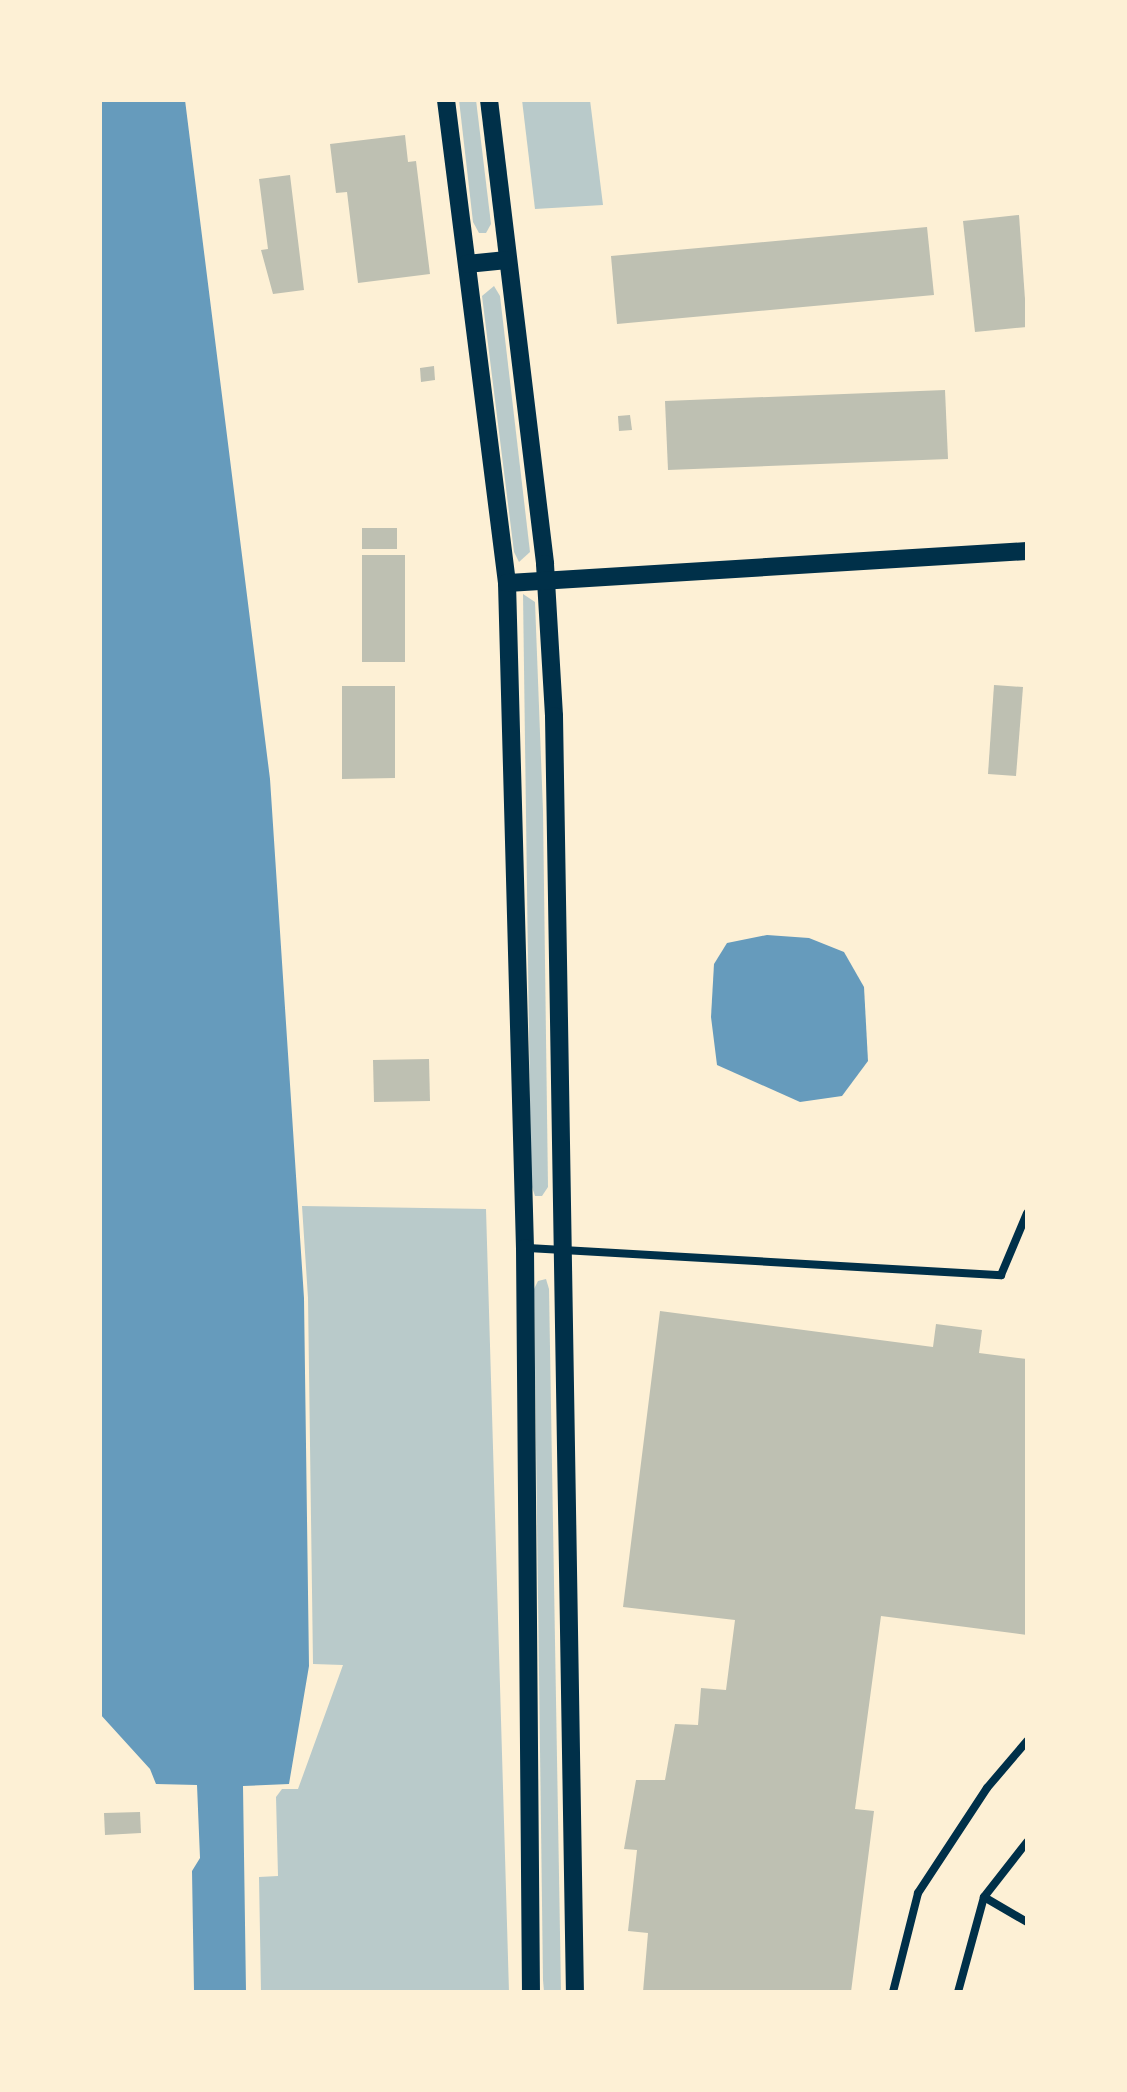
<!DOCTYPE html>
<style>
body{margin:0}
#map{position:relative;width:1127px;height:2092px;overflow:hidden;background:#fdf0d5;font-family:Cabin,sans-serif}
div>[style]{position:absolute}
.green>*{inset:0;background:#b9caca}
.water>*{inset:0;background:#669bbc}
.building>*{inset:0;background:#bec0b2}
.service>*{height:8px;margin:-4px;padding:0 4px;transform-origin:4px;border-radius:4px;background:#003049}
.tertiary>*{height:18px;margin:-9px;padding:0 9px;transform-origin:9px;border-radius:9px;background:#003049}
span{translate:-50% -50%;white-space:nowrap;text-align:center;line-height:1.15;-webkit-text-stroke:10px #fdf0d5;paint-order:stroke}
.frame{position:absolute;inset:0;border:102px solid #fdf0d5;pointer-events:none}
</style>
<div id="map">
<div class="green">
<div style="clip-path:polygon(459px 100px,476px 100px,491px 224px,486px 233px,479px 233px,473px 222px)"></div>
<div style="clip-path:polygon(522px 100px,590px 100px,603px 205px,535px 209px)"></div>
<div style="clip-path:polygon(494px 286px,500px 296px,530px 552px,519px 562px,514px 552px,482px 296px)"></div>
<div style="clip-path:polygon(523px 594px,535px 602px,543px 811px,548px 1187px,542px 1196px,535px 1196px,531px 1184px)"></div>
<div style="clip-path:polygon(302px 1206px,486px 1209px,509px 1992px,261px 1992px,259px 1877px,278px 1876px,276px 1797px,282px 1789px,298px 1789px,343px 1665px,313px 1664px,308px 1298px)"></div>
<div style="clip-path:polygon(546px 1279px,549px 1289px,561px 1992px,544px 1992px,543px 1980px,534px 1289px,538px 1281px)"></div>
</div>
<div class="water">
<div style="clip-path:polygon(100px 100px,185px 100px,270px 779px,304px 1298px,309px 1666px,289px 1784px,243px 1786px,246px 1992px,194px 1992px,192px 1871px,200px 1858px,197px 1785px,156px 1784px,150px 1769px,100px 1714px)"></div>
<div style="clip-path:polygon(767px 935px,809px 938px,844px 952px,864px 987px,868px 1061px,842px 1096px,800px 1102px,717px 1065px,711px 1017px,714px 964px,727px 943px)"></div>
</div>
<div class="building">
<div style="clip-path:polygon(405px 135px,408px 162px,416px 161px,430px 274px,358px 283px,347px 192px,336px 193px,330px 144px)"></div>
<div style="clip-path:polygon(290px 175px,304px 290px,273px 294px,261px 250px,268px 249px,259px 179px)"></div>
<div style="clip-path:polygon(1019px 215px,1027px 327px,975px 332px,963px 221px)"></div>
<div style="clip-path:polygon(927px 227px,934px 295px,617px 324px,611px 256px)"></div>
<div style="clip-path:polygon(434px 366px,435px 380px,421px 382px,420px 368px)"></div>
<div style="clip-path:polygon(945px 390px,948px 459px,668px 470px,665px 401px)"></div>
<div style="clip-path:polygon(630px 415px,632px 430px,619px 431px,618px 416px)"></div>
<div style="clip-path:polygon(362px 528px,397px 528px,397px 549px,362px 549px)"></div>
<div style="clip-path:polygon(362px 555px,405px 555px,405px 662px,362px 662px)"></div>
<div style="clip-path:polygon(994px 685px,1023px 687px,1016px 776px,988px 774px)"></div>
<div style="clip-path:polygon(342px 686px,395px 686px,395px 778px,342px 779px)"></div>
<div style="clip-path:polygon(429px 1059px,430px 1101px,374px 1102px,373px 1060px)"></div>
<div style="clip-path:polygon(660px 1311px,933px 1347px,936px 1324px,982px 1330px,979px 1353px,1027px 1359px,1027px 1635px,881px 1616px,855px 1809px,874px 1811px,851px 1992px,643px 1992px,648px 1933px,628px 1931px,637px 1850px,624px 1849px,636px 1780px,665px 1780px,675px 1724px,698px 1725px,701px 1688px,726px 1690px,735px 1620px,623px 1607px)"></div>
<div style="clip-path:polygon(140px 1812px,141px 1833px,105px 1835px,104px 1813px)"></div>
</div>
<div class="service">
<div style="left:528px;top:1248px;width:474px;rotate:3.3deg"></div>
<div style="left:1001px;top:1275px;width:67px;rotate:-67.2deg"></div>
<div style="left:984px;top:1897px;width:50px;rotate:30.2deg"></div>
<div style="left:893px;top:1992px;width:102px;rotate:-75.8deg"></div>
<div style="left:918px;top:1893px;width:126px;rotate:-56.7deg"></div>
<div style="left:987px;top:1788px;width:62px;rotate:-49.6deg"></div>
<div style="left:958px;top:1992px;width:98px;rotate:-74.7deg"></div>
<div style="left:984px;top:1897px;width:70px;rotate:-52deg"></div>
</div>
<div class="tertiary">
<div style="left:446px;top:100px;width:487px;rotate:82.8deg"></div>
<div style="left:507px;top:583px;width:665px;rotate:88.45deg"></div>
<div style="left:525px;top:1248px;width:744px;rotate:89.54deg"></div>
<div style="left:489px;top:100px;width:467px;rotate:83.1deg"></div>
<div style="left:545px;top:564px;width:152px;rotate:86.6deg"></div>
<div style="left:554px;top:716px;width:1276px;rotate:89.06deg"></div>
<div style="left:467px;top:264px;width:40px;rotate:-5.7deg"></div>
<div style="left:507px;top:583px;width:521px;rotate:-3.52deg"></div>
</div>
<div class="frame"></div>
</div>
